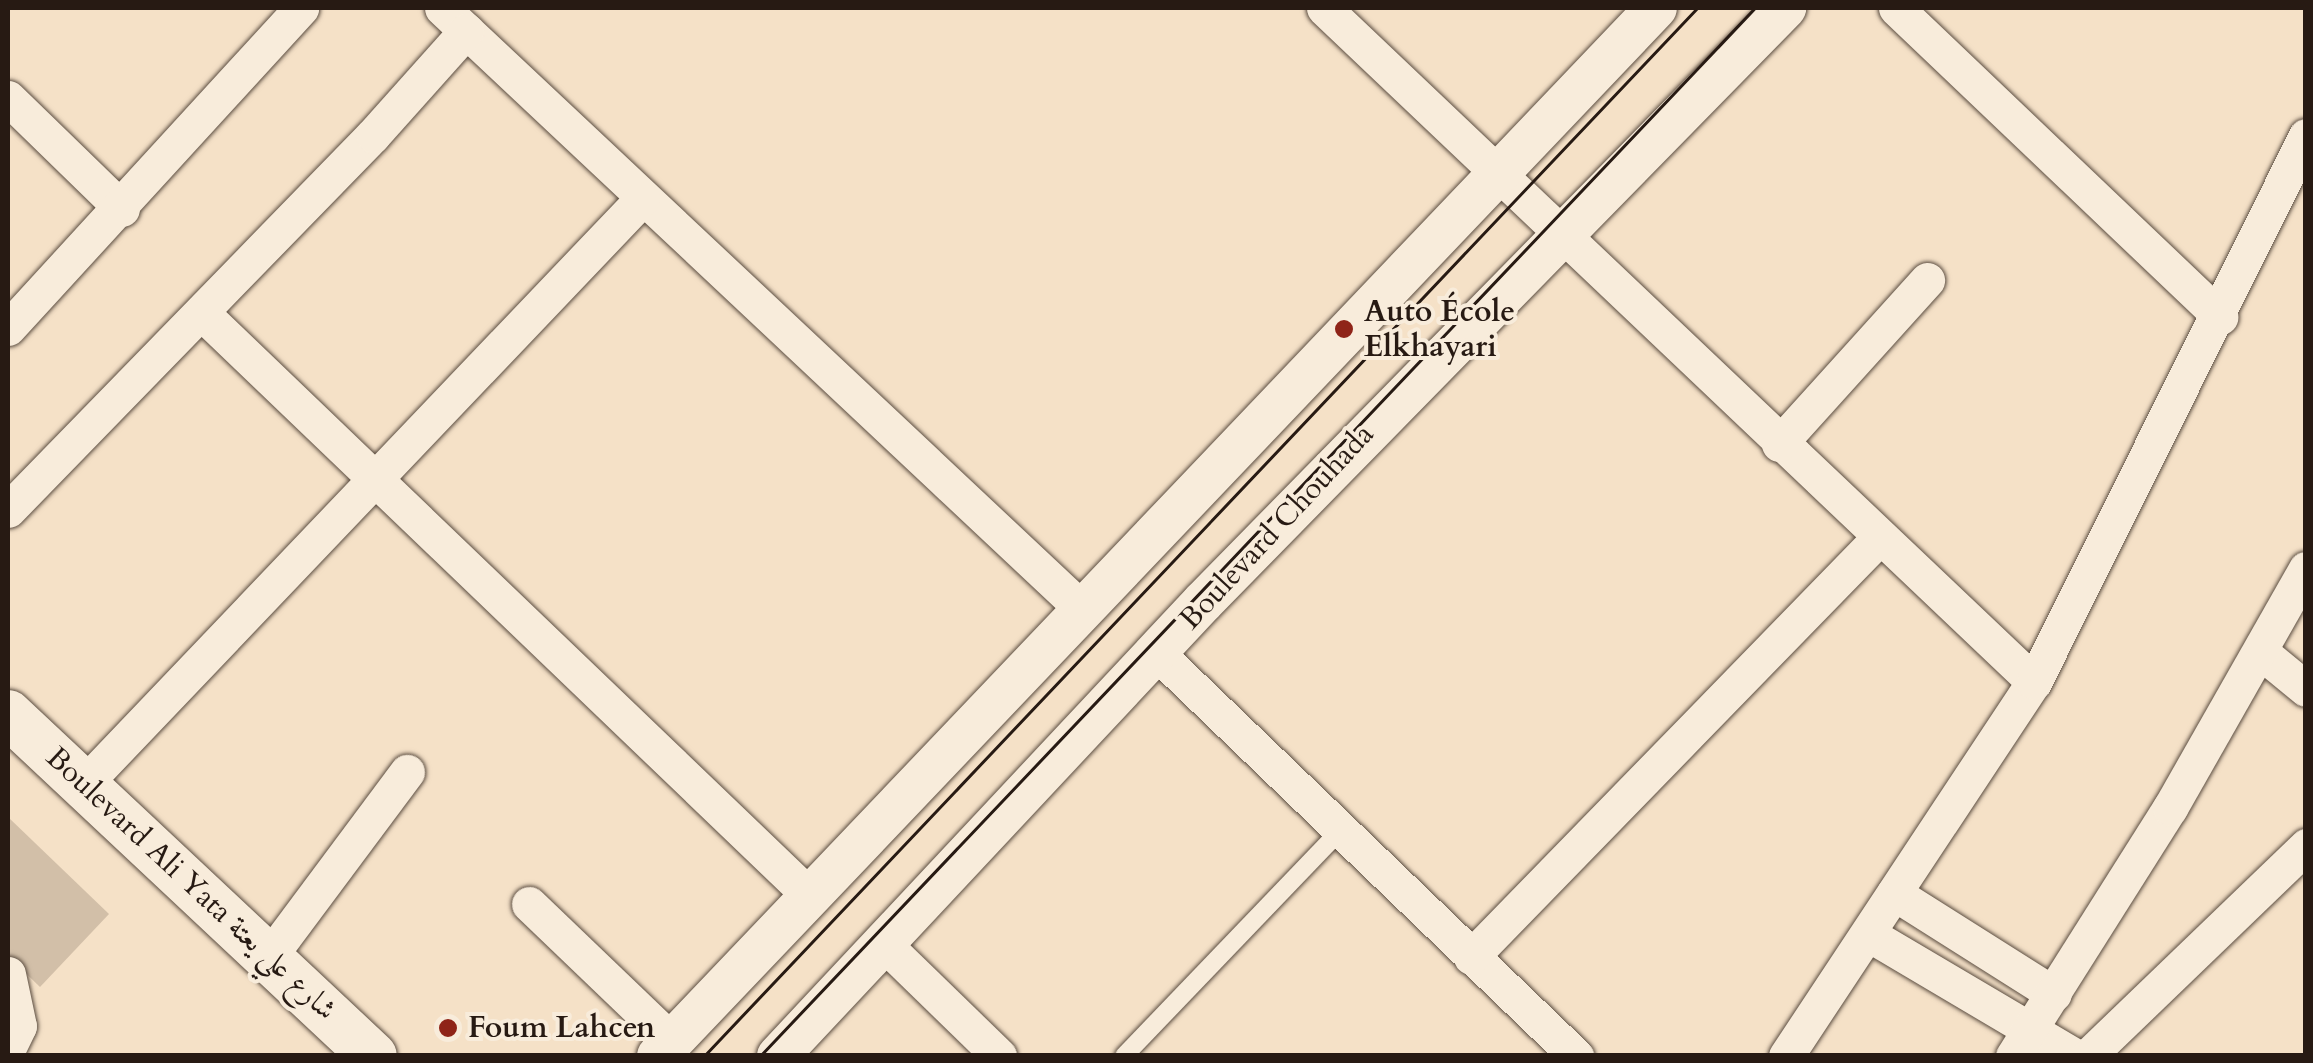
<!DOCTYPE html>
<meta charset="utf-8">
<style>
body{margin:0}
#map{position:relative;width:2313px;height:1063px;overflow:hidden;background:#f5e1c7;font-family:Cardo,Amiri,serif}
div>[style]{position:absolute}
.green>*{inset:0;background:#d2bfa8}
.roads{filter:drop-shadow(0 0 2px #5a4c40) drop-shadow(0 0 2px #5a4c40)}
.service>*{height:18px;margin:-9px;padding:0 9px;transform-origin:9px;border-radius:9px;background:#f8ecdb}
.minor>*{height:35px;margin:-17.5px;padding:0 17.5px;transform-origin:17.5px;border-radius:17.5px;background:#f8ecdb}
.tertiary>*{height:42px;margin:-21px;padding:0 21px;transform-origin:21px;border-radius:21px;background:#f8ecdb}
.secondary>*{height:48px;margin:-24px;padding:0 24px;transform-origin:24px;border-radius:24px;background:#f8ecdb}
.tram>*{height:2.5px;margin:-1.25px;padding:0 1.25px;transform-origin:1.25px;border-radius:1.25px;background:#271a13}
.dots>*{width:28px;height:28px;translate:-50% -50%;box-sizing:border-box;border:5px solid #f8ecdb;border-radius:50%}
span{translate:-50% -50%;white-space:nowrap;text-align:center;line-height:1.15;-webkit-text-stroke:8px #f8ecdb;paint-order:stroke}
.poi-label{font-size:30px;color:#271a13;font-weight:700}
.left{translate:0 -50%;text-align:left}
.street-label{font-size:30px;color:#271a13}
.frame{position:absolute;inset:0;border:10px solid #271a13;pointer-events:none}
</style>
<div id="map">
<div class="green">
<div style="clip-path:polygon(8px 817px,109px 914px,40px 987px,8px 956px)"></div>
</div>
<div class="roads">
<div class="service">
<div style="left:1124px;top:1056px;width:310px;rotate:-46.2deg"></div>
</div>
<div class="minor">
<div style="left:442px;top:8px;width:877px;rotate:43.2deg"></div>
<div style="left:1324px;top:8px;width:979px;rotate:43.51deg"></div>
<div style="left:1896px;top:8px;width:448px;rotate:43.6deg"></div>
<div style="left:8px;top:98px;width:159px;rotate:44.2deg"></div>
<div style="left:202px;top:313px;width:841px;rotate:43.8deg"></div>
<div style="left:8px;top:328px;width:434px;rotate:-47.5deg"></div>
<div style="left:1779px;top:444px;width:221px;rotate:-47.9deg"></div>
<div style="left:8px;top:510px;width:523px;rotate:-45.77deg"></div>
<div style="left:373px;top:135px;width:140px;rotate:-48.2deg"></div>
<div style="left:2261px;top:652px;width:58px;rotate:39.4deg"></div>
<div style="left:1159px;top:655px;width:579px;rotate:43.88deg"></div>
<div style="left:85px;top:783px;width:807px;rotate:-46.36deg"></div>
<div style="left:1894px;top:893px;width:189px;rotate:32.3deg"></div>
<div style="left:529px;top:904px;width:197px;rotate:43.8deg"></div>
<div style="left:1870px;top:935px;width:238px;rotate:30.6deg"></div>
<div style="left:883px;top:943px;width:162px;rotate:44.2deg"></div>
<div style="left:269px;top:957px;width:231px;rotate:-53.3deg"></div>
<div style="left:1471px;top:957px;width:582px;rotate:-45.77deg"></div>
<div style="left:8px;top:974px;width:53px;rotate:78.1deg"></div>
<div style="left:19px;top:1026px;width:25px;rotate:116deg"></div>
<div style="left:1786px;top:1056px;width:449px;rotate:-56.5deg"></div>
<div style="left:2034px;top:682px;width:610px;rotate:-63.52deg"></div>
<div style="left:2013px;top:1056px;width:294px;rotate:-57.7deg"></div>
<div style="left:2170px;top:808px;width:275px;rotate:-60.4deg"></div>
<div style="left:2088px;top:1056px;width:303px;rotate:-43.9deg"></div>
</div>
<div class="tertiary">
<div style="left:658px;top:1056px;width:1447px;rotate:-46.4deg"></div>
<div style="left:778px;top:1056px;width:622px;rotate:-46.89deg"></div>
<div style="left:1203px;top:602px;width:832px;rotate:-45.58deg"></div>
</div>
<div class="secondary">
<div style="left:8px;top:714px;width:500px;rotate:43.14deg"></div>
</div>
</div>
<div class="tram">
<div style="left:704px;top:1056px;width:1444px;rotate:-46.54deg"></div>
<div style="left:760px;top:1056px;width:1445px;rotate:-46.49deg"></div>
</div>
<div class="dots">
<div style="left:1344px;top:329px;background:#8f2418"></div>
<div style="left:448px;top:1028px;background:#8f2418"></div>
</div>
<div class="poi-label">
<span class="left" style="left:1364px;top:329px">Auto École<br>Elkhayari</span>
<span class="left" style="left:468px;top:1028px">Foum Lahcen</span>
</div>
<div class="street-label">
<span style="left:1277px;top:527px;rotate:-47deg">Boulevard Chouhada</span>
<span style="left:191px;top:884px;rotate:43deg">Boulevard Ali Yata شارع علي يعتة</span>
</div>
<div class="frame"></div>
</div>
